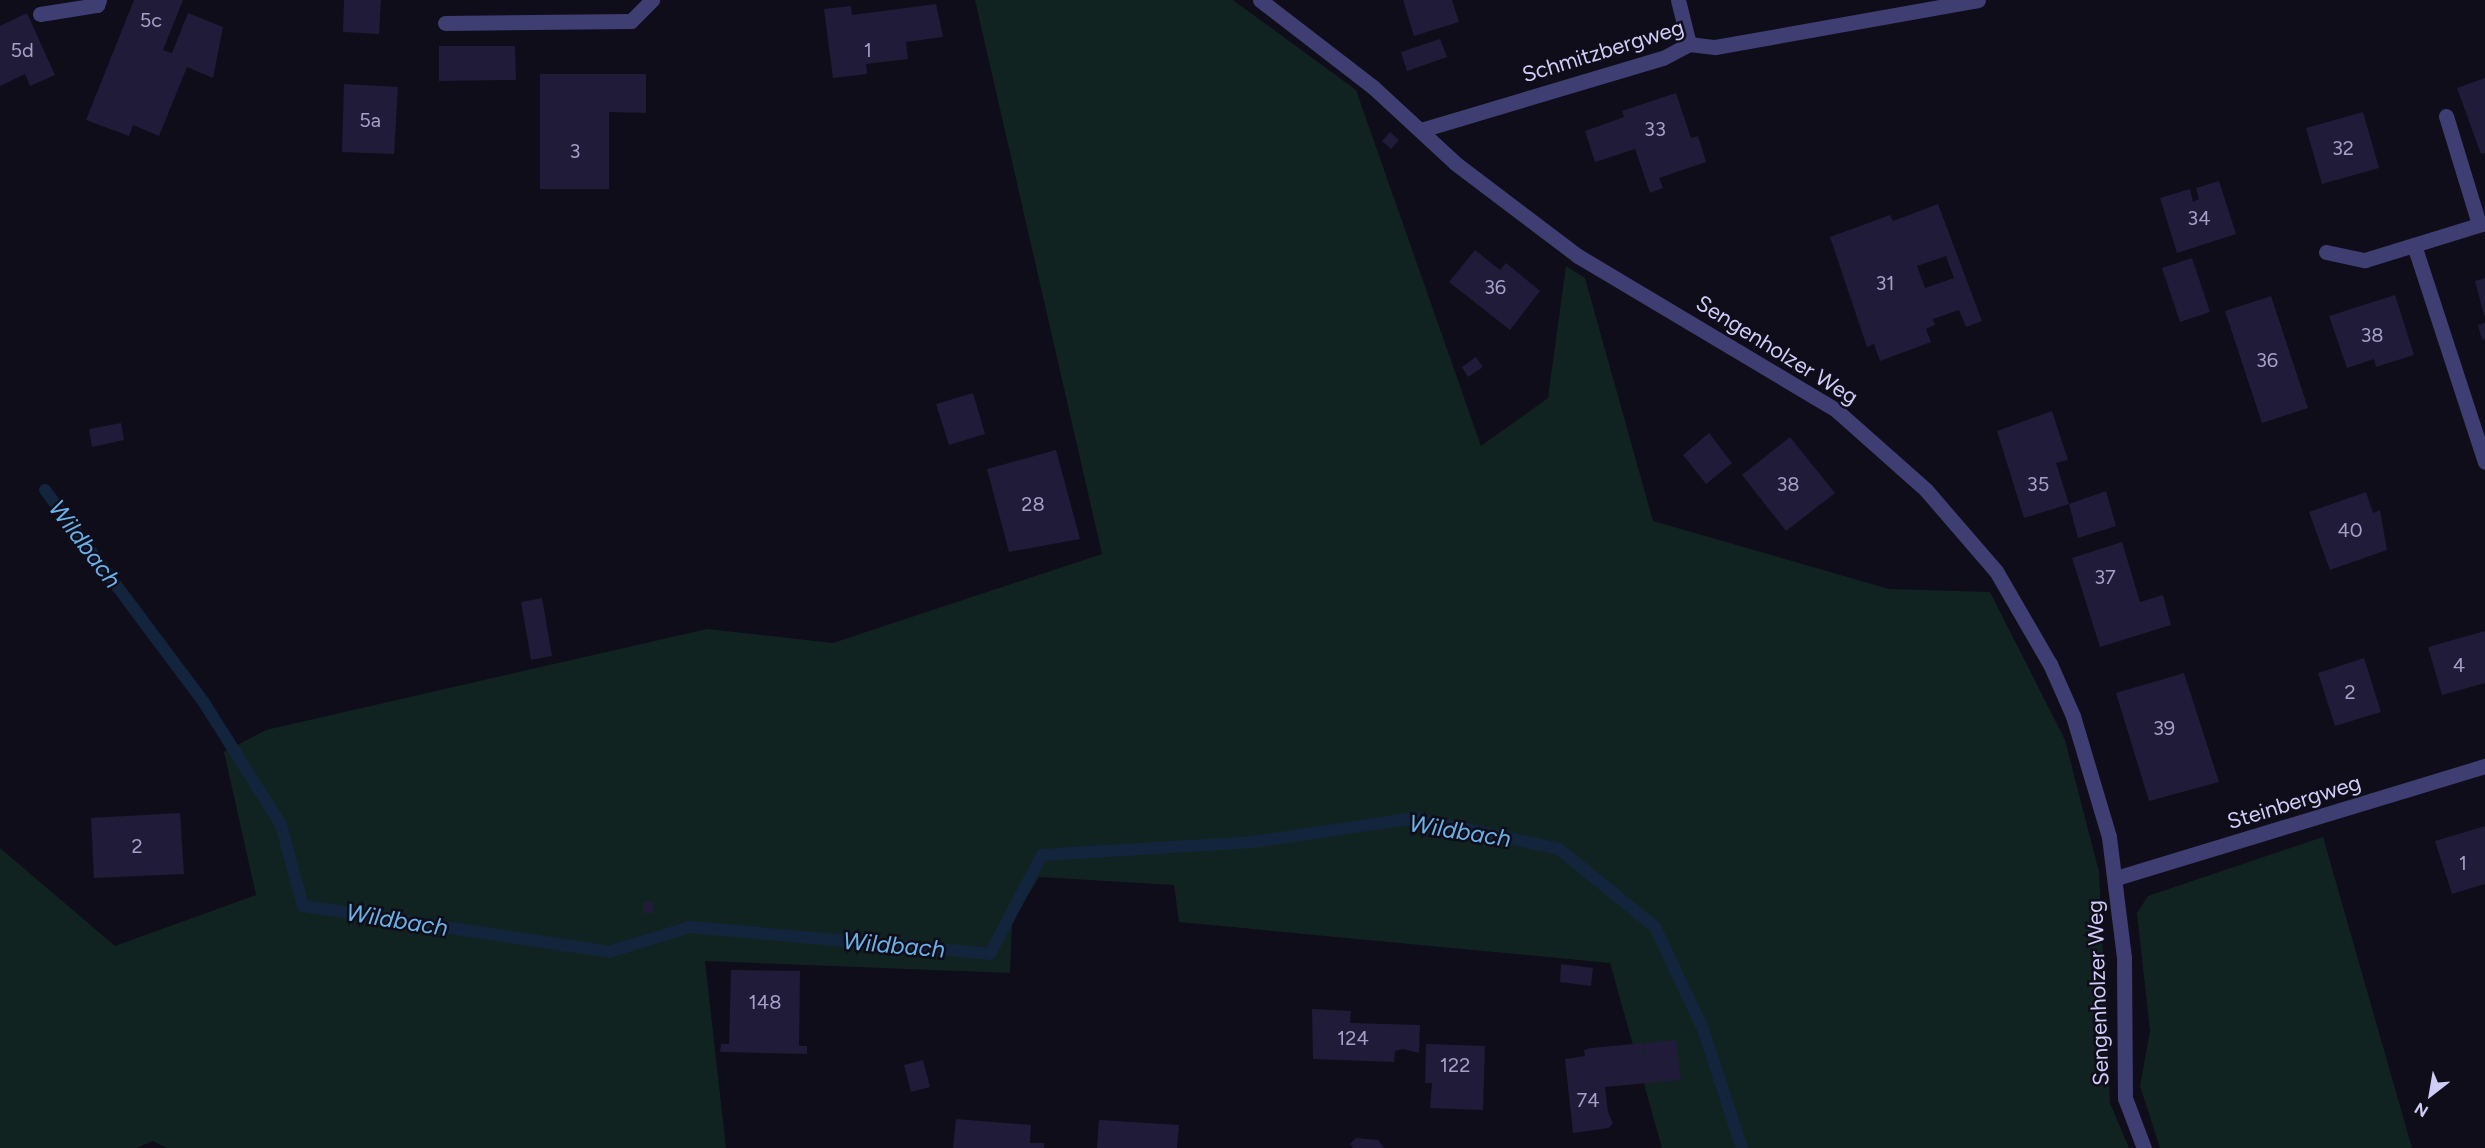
<!DOCTYPE html>
<style>
body{margin:0}
#map{position:relative;width:2485px;height:1148px;overflow:hidden;background:#0f0d19;font-family:Figtree,sans-serif}
div>[style]{position:absolute}
.green>*{inset:0;background:#112321}
.stream>*{height:12px;margin:-6px;padding:0 6px;transform-origin:6px;border-radius:6px;background:#13253d}
.building>*{inset:0;background:#201b38}
.lane>*{height:15px;margin:-7.5px;padding:0 7.5px;transform-origin:7.5px;border-radius:7.5px;background:#3e3e72}
.street>*{height:15px;margin:-7.5px;padding:0 7.5px;transform-origin:7.5px;border-radius:7.5px;background:#3e3e72}
span{translate:-50% -50%;white-space:nowrap;text-align:center;line-height:1.15;-webkit-text-stroke:5px #0f0d19;paint-order:stroke}
.number-label{font-size:20px;color:#a4a0c8}
.number-label span{-webkit-text-stroke-width:0}
.street-label{font-size:22px;color:#d0ccf8}
.water-label{font-size:24px;color:#68b2ea;font-style:italic}
.north{position:absolute;left:2401px;top:1064px;width:60px;height:60px;-webkit-text-stroke:4px #0f0d19;paint-order:stroke;rotate:211deg;font-size:16px;font-weight:700;line-height:24px;text-align:center;color:#d0ccf8}
.north::after{content:'';display:block;margin:auto;width:21px;height:27px;background:#d0ccf8;clip-path:polygon(50% 0,100% 100%,50% 72%,0 100%)}
</style>
<div id="map">
<div class="green">
<div style="clip-path:polygon(975px 0,1233px 0,1356px 90px,1481px 446px,1548px 398px,1566px 266px,1585px 278px,1653px 521px,1889px 589px,1990px 592px,2065px 740px,2099px 872px,2110px 1103px,2129px 1148px,1662px 1148px,1610px 963px,1179px 922px,1174px 885px,1039px 877px,1012px 922px,1010px 973px,705px 961px,726px 1148px,167px 1148px,153px 1141px,136px 1148px,0 1148px,0 848px,115px 946px,256px 895px,224px 752px,266px 730px,707px 629px,833px 643px,1102px 554px)"></div>
<div style="clip-path:polygon(2323px 837px,2412px 1148px,2160px 1148px,2140px 1086px,2150px 1031px,2137px 913px,2148px 896px)"></div>
</div>
<div class="stream">
<div style="left:45px;top:490px;width:264px;rotate:53.2deg"></div>
<div style="left:203px;top:701px;width:146px;rotate:57.8deg"></div>
<div style="left:281px;top:825px;width:84px;rotate:74.8deg"></div>
<div style="left:303px;top:906px;width:309px;rotate:8.5deg"></div>
<div style="left:609px;top:952px;width:85px;rotate:-17.2deg"></div>
<div style="left:690px;top:927px;width:301px;rotate:5.1deg"></div>
<div style="left:990px;top:954px;width:112px;rotate:-62.3deg"></div>
<div style="left:1042px;top:855px;width:211px;rotate:-3.5deg"></div>
<div style="left:1253px;top:842px;width:164px;rotate:-8.4deg"></div>
<div style="left:1415px;top:818px;width:147px;rotate:12.1deg"></div>
<div style="left:1559px;top:849px;width:124px;rotate:39.1deg"></div>
<div style="left:1655px;top:927px;width:113px;rotate:64.8deg"></div>
<div style="left:1703px;top:1029px;width:125px;rotate:71.9deg"></div>
</div>
<div class="building">
<div style="clip-path:polygon(134px 0,183px 0,163px 50px,172px 53px,188px 13px,223px 27px,213px 78px,187px 67px,159px 136px,133px 125px,129px 136px,86px 120px)"></div>
<div style="clip-path:polygon(344px 0,381px 0,379px 34px,343px 32px)"></div>
<div style="clip-path:polygon(1403px 0,1452px 0,1459px 22px,1414px 36px)"></div>
<div style="clip-path:polygon(936px 4px,943px 37px,906px 42px,908px 59px,866px 64px,867px 74px,833px 78px,824px 9px,851px 6px,852px 15px)"></div>
<div style="clip-path:polygon(27px 13px,55px 75px,30px 86px,25px 74px,0 86px,0 26px)"></div>
<div style="clip-path:polygon(1440px 39px,1447px 57px,1407px 71px,1401px 52px)"></div>
<div style="clip-path:polygon(439px 46px,515px 46px,516px 80px,439px 81px)"></div>
<div style="clip-path:polygon(540px 74px,646px 74px,646px 113px,609px 112px,609px 189px,540px 189px)"></div>
<div style="clip-path:polygon(2485px 78px,2485px 153px,2481px 154px,2457px 88px)"></div>
<div style="clip-path:polygon(344px 84px,398px 87px,394px 154px,342px 152px)"></div>
<div style="clip-path:polygon(1676px 93px,1691px 138px,1698px 136px,1706px 162px,1659px 178px,1663px 188px,1650px 193px,1635px 149px,1595px 162px,1585px 131px,1624px 117px,1622px 111px)"></div>
<div style="clip-path:polygon(2363px 112px,2379px 168px,2322px 184px,2306px 128px)"></div>
<div style="clip-path:polygon(1390px 132px,1399px 140px,1391px 149px,1382px 141px)"></div>
<div style="clip-path:polygon(2219px 181px,2236px 234px,2177px 253px,2160px 198px,2190px 189px,2193px 202px,2199px 199px,2196px 188px)"></div>
<div style="clip-path:polygon(evenodd,1938px 204px,1982px 321px,1966px 327px,1959px 310px,1933px 319px,1935px 325px,1926px 329px,1931px 342px,1880px 361px,1874px 344px,1867px 347px,1830px 237px,1890px 215px,1893px 221px,1938px 204px,1946px 256px,1954px 278px,1925px 288px,1917px 266px,1946px 256px)"></div>
<div style="clip-path:polygon(1475px 250px,1500px 270px,1506px 263px,1540px 291px,1510px 330px,1449px 282px)"></div>
<div style="clip-path:polygon(2192px 258px,2210px 312px,2180px 322px,2162px 268px)"></div>
<div style="clip-path:polygon(2485px 278px,2485px 315px,2484px 315px,2475px 281px)"></div>
<div style="clip-path:polygon(2395px 295px,2414px 355px,2376px 367px,2374px 359px,2347px 368px,2329px 316px)"></div>
<div style="clip-path:polygon(2271px 296px,2308px 408px,2262px 423px,2225px 311px)"></div>
<div style="clip-path:polygon(2485px 323px,2485px 339px,2482px 340px,2478px 325px)"></div>
<div style="clip-path:polygon(1476px 357px,1483px 367px,1468px 377px,1462px 367px)"></div>
<div style="clip-path:polygon(973px 393px,985px 434px,949px 445px,936px 404px)"></div>
<div style="clip-path:polygon(2052px 411px,2068px 460px,2056px 463px,2069px 504px,2106px 491px,2116px 526px,2078px 538px,2069px 504px,2024px 518px,1997px 431px)"></div>
<div style="clip-path:polygon(121px 423px,124px 440px,92px 447px,89px 429px)"></div>
<div style="clip-path:polygon(1709px 433px,1732px 463px,1706px 484px,1683px 455px)"></div>
<div style="clip-path:polygon(1790px 437px,1835px 493px,1786px 531px,1742px 475px)"></div>
<div style="clip-path:polygon(1056px 450px,1080px 539px,1009px 552px,987px 469px)"></div>
<div style="clip-path:polygon(2366px 492px,2373px 513px,2380px 510px,2387px 550px,2330px 570px,2309px 512px)"></div>
<div style="clip-path:polygon(2122px 542px,2140px 602px,2163px 595px,2171px 625px,2100px 647px,2072px 558px)"></div>
<div style="clip-path:polygon(542px 598px,552px 656px,531px 660px,521px 602px)"></div>
<div style="clip-path:polygon(2485px 631px,2485px 683px,2442px 695px,2428px 647px)"></div>
<div style="clip-path:polygon(2364px 658px,2381px 712px,2335px 726px,2318px 673px)"></div>
<div style="clip-path:polygon(2184px 673px,2219px 782px,2149px 801px,2116px 693px)"></div>
<div style="clip-path:polygon(180px 813px,184px 874px,94px 878px,91px 818px)"></div>
<div style="clip-path:polygon(2485px 826px,2485px 884px,2452px 894px,2435px 841px)"></div>
<div style="clip-path:polygon(643px 902px,654px 902px,654px 913px,643px 913px)"></div>
<div style="clip-path:polygon(1561px 964px,1593px 968px,1591px 986px,1560px 982px)"></div>
<div style="clip-path:polygon(731px 970px,800px 971px,799px 1046px,807px 1046px,807px 1054px,720px 1052px,721px 1044px,729px 1044px)"></div>
<div style="clip-path:polygon(1312px 1009px,1351px 1011px,1350px 1023px,1420px 1025px,1419px 1053px,1403px 1049px,1395px 1051px,1394px 1062px,1313px 1059px)"></div>
<div style="clip-path:polygon(1676px 1040px,1681px 1080px,1605px 1087px,1608px 1112px,1613px 1123px,1609px 1128px,1573px 1133px,1565px 1059px,1585px 1056px,1584px 1050px,1592px 1048px,1643px 1043px,1647px 1067px,1644px 1043px)"></div>
<div style="clip-path:polygon(1426px 1044px,1485px 1046px,1483px 1110px,1430px 1108px,1432px 1083px,1425px 1083px)"></div>
<div style="clip-path:polygon(923px 1060px,930px 1087px,911px 1092px,904px 1065px)"></div>
<div style="clip-path:polygon(956px 1119px,1031px 1125px,1030px 1143px,1044px 1143px,1044px 1148px,953px 1148px)"></div>
<div style="clip-path:polygon(1099px 1120px,1179px 1125px,1177px 1148px,1097px 1148px)"></div>
<div style="clip-path:polygon(1356px 1138px,1378px 1140px,1384px 1148px,1353px 1148px,1350px 1144px)"></div>
</div>
<div class="lane">
<div style="left:40px;top:14px;width:58px;rotate:-9deg"></div>
<div style="left:97px;top:5px;width:5px;rotate:-68deg"></div>
<div style="left:445px;top:23px;width:186px;rotate:-0.6deg"></div>
<div style="left:631px;top:21px;width:30px;rotate:-45deg"></div>
<div style="left:1689px;top:44px;width:26px;rotate:7deg"></div>
<div style="left:1715px;top:47px;width:267px;rotate:-10.1deg"></div>
<div style="left:2446px;top:116px;width:113px;rotate:73deg"></div>
</div>
<div class="street">
<div style="left:1260px;top:0;width:143px;rotate:37.6deg"></div>
<div style="left:1373px;top:87px;width:112px;rotate:42.8deg"></div>
<div style="left:1455px;top:163px;width:154px;rotate:37.1deg"></div>
<div style="left:1578px;top:256px;width:300px;rotate:30.8deg"></div>
<div style="left:1836px;top:410px;width:120px;rotate:41.6deg"></div>
<div style="left:1926px;top:490px;width:107px;rotate:49.2deg"></div>
<div style="left:1996px;top:571px;width:108px;rotate:59.9deg"></div>
<div style="left:2050px;top:664px;width:57px;rotate:66.1deg"></div>
<div style="left:2073px;top:716px;width:126px;rotate:73.4deg"></div>
<div style="left:2109px;top:837px;width:122px;rotate:82.9deg"></div>
<div style="left:2124px;top:958px;width:140px;rotate:89.6deg"></div>
<div style="left:2125px;top:1098px;width:53px;rotate:69.2deg"></div>
<div style="left:1421px;top:130px;width:252px;rotate:-16.6deg"></div>
<div style="left:1663px;top:58px;width:30px;rotate:-28deg"></div>
<div style="left:1689px;top:44px;width:45px;rotate:-104deg"></div>
<div style="left:2414px;top:245px;width:228px;rotate:71.9deg"></div>
<div style="left:2326px;top:252px;width:40px;rotate:12deg"></div>
<div style="left:2365px;top:260px;width:126px;rotate:-17.1deg"></div>
<div style="left:2116px;top:878px;width:386px;rotate:-16.9deg"></div>
</div>
<div class="number-label">
<span style="left:151px;top:20px">5c</span>
<span style="left:22px;top:50px">5d</span>
<span style="left:868px;top:50px">1</span>
<span style="left:370px;top:120px">5a</span>
<span style="left:1655px;top:129px">33</span>
<span style="left:2343px;top:148px">32</span>
<span style="left:575px;top:151px">3</span>
<span style="left:2199px;top:218px">34</span>
<span style="left:1885px;top:283px">31</span>
<span style="left:1495px;top:287px">36</span>
<span style="left:2372px;top:335px">38</span>
<span style="left:2267px;top:360px">36</span>
<span style="left:1788px;top:484px">38</span>
<span style="left:2038px;top:484px">35</span>
<span style="left:1033px;top:504px">28</span>
<span style="left:2350px;top:530px">40</span>
<span style="left:2105px;top:577px">37</span>
<span style="left:2459px;top:665px">4</span>
<span style="left:2350px;top:692px">2</span>
<span style="left:2164px;top:728px">39</span>
<span style="left:137px;top:846px">2</span>
<span style="left:2463px;top:863px">1</span>
<span style="left:765px;top:1002px">148</span>
<span style="left:1353px;top:1038px">124</span>
<span style="left:1455px;top:1065px">122</span>
<span style="left:1588px;top:1100px">74</span>
</div>
<div class="street-label">
<span style="left:1603px;top:51px;rotate:-17deg">Schmitzbergweg</span>
<span style="left:1777px;top:350px;rotate:32deg">Sengenholzer Weg</span>
<span style="left:2294px;top:802px;rotate:-17deg">Steinbergweg</span>
<span style="left:2098px;top:993px;rotate:-92deg">Sengenholzer Weg</span>
</div>
<div class="water-label">
<span style="left:85px;top:544px;rotate:53deg">Wildbach</span>
<span style="left:1460px;top:831px;rotate:9deg">Wildbach</span>
<span style="left:397px;top:920px;rotate:9deg">Wildbach</span>
<span style="left:894px;top:945px;rotate:5deg">Wildbach</span>
</div>
<div class="north">N</div>
</div>
